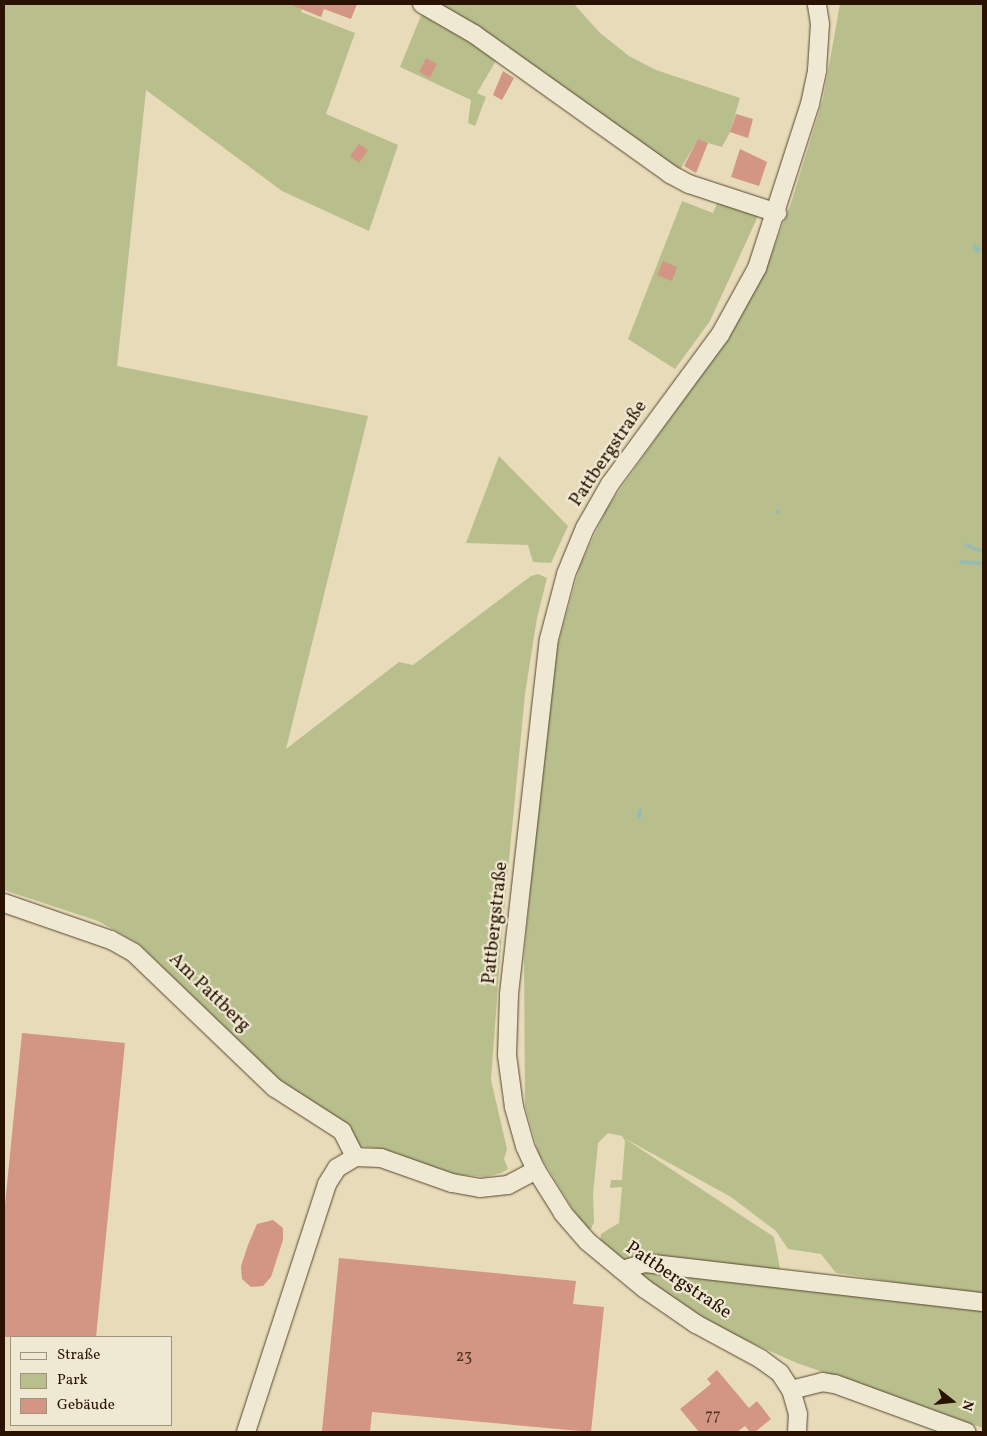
<!DOCTYPE html>
<meta charset="utf-8">
<style>
body{margin:0}
#map{position:relative;width:987px;height:1436px;overflow:hidden;background:#e7dbb9;font-family:Vollkorn,serif}
div>[style]{position:absolute}
.green>*{inset:0;background:#b8bf8d}
.stream>*{height:4px;margin:-2px;padding:0 2px;transform-origin:2px;border-radius:2px;background:#97bbb0}
.building>*{inset:0;background:#d39584}
.roads{filter:drop-shadow(0 0 1px #58452e) drop-shadow(0 0 1px #58452e)}
.minor>*{height:18px;margin:-9px;padding:0 9px;transform-origin:9px;border-radius:9px;background:#efe8d2}
span{translate:-50% -50%;white-space:nowrap;text-align:center;line-height:1.15;-webkit-text-stroke:4.5px #efe8d2;paint-order:stroke}
.number-label{font-size:16px;color:#543421}
.number-label span{-webkit-text-stroke-width:0}
.street-label{font-size:19px;color:#291300}
.frame{position:absolute;inset:0;border:5px solid #291300;pointer-events:none}
.legend{position:absolute;left:10px;top:1336px;width:162px;height:90px;box-sizing:border-box;background:#efe8d2;border:1px solid #a0937e;margin:0;padding:6px 9px;list-style:none;font-size:15px;color:#291300}
.legend li{display:flex;align-items:center;gap:10px;height:25px}
.legend b{width:25px;border:1px solid #a0937e}
.north{position:absolute;left:927px;top:1376px;width:50px;height:50px;-webkit-text-stroke:4px #efe8d2;paint-order:stroke;rotate:106deg;font-size:14px;font-weight:700;line-height:20px;text-align:center;color:#291300}
.north::after{content:'';display:block;margin:auto;width:18px;height:22px;background:#291300;clip-path:polygon(50% 0,100% 100%,50% 72%,0 100%)}
</style>
<div id="map">
<div class="green">
<div style="clip-path:polygon(4px 4px,304px 4px,301px 12px,355px 33px,326px 114px,398px 145px,369px 231px,282px 191px,146px 90px,117px 366px,368px 416px,286px 749px,399px 662px,413px 665px,531px 576px,538px 574px,547px 578px,537px 618px,525px 694px,502px 932px,491px 1080px,507px 1149px,504px 1159px,508px 1169px,501px 1173px,486px 1177px,454px 1174px,377px 1148px,360px 1146px,349px 1129px,288px 1089px,139px 944px,98px 921px,4px 890px)"></div>
<div style="clip-path:polygon(433px 4px,574px 4px,600px 33px,629px 56px,656px 70px,740px 98px,730px 132px,722px 147px,698px 140px,679px 171px)"></div>
<div style="clip-path:polygon(840px 4px,983px 4px,983px 1296px,836px 1273px,821px 1254px,788px 1249px,776px 1231px,731px 1197px,624px 1138px,774px 1237px,783px 1285px,983px 1311px,983px 1428px,797px 1363px,707px 1323px,664px 1295px,600px 1242px,601px 1234px,619px 1223px,622px 1187px,610px 1188px,611px 1180px,622px 1180px,625px 1141px,622px 1136px,608px 1133px,598px 1143px,593px 1194px,594px 1222px,591px 1229px,585px 1229px,539px 1154px,525px 1106px,524px 958px,539px 787px,555px 655px,580px 566px,607px 508px,726px 339px,765px 271px,791px 203px,823px 99px)"></div>
<div style="clip-path:polygon(422px 13px,465px 36px,497px 59px,477px 93px,486px 97px,475px 126px,468px 123px,471px 100px,400px 67px)"></div>
<div style="clip-path:polygon(682px 201px,713px 213px,718px 201px,758px 216px,710px 321px,675px 369px,628px 339px)"></div>
<div style="clip-path:polygon(499px 456px,568px 526px,551px 563px,533px 562px,528px 545px,466px 543px)"></div>
</div>
<div class="stream">
<div style="left:975px;top:249px;width:3px;rotate:-90deg"></div>
<div style="left:977px;top:251px;width:3px;rotate:-45deg"></div>
<div style="left:778px;top:511px;width:1px;rotate:90deg"></div>
<div style="left:966px;top:545px;width:18px;rotate:22deg"></div>
<div style="left:961px;top:562px;width:22px;rotate:3deg"></div>
<div style="left:639px;top:817px;width:6px;rotate:-81deg"></div>
</div>
<div class="building">
<div style="clip-path:polygon(289px 4px,357px 4px,351px 19px,324px 9px,321px 17px)"></div>
<div style="clip-path:polygon(426px 58px,437px 64px,430px 78px,419px 72px)"></div>
<div style="clip-path:polygon(503px 71px,514px 78px,502px 100px,493px 95px)"></div>
<div style="clip-path:polygon(736px 114px,753px 119px,748px 138px,730px 132px)"></div>
<div style="clip-path:polygon(698px 139px,708px 143px,696px 173px,684px 166px)"></div>
<div style="clip-path:polygon(359px 144px,368px 150px,359px 163px,350px 156px)"></div>
<div style="clip-path:polygon(740px 149px,767px 162px,759px 186px,731px 177px)"></div>
<div style="clip-path:polygon(663px 261px,677px 267px,672px 281px,657px 275px)"></div>
<div style="clip-path:polygon(22px 1033px,125px 1043px,96px 1337px,4px 1337px,4px 1215px)"></div>
<div style="clip-path:polygon(273px 1220px,283px 1228px,283px 1240px,271px 1277px,263px 1286px,251px 1287px,242px 1279px,241px 1266px,248px 1245px,257px 1224px)"></div>
<div style="clip-path:polygon(339px 1258px,576px 1281px,573px 1304px,604px 1307px,591px 1432px,372px 1412px,370px 1432px,322px 1431px)"></div>
<div style="clip-path:polygon(717px 1370px,749px 1408px,757px 1401px,771px 1419px,755px 1432px,750px 1432px,745px 1426px,737px 1432px,699px 1432px,680px 1409px,711px 1384px,707px 1379px)"></div>
</div>
<div class="roads">
<div class="minor">
<div style="left:422px;top:4px;width:60px;rotate:30deg"></div>
<div style="left:474px;top:34px;width:241px;rotate:35.5deg"></div>
<div style="left:670px;top:174px;width:21px;rotate:28deg"></div>
<div style="left:689px;top:184px;width:93px;rotate:18.2deg"></div>
<div style="left:4px;top:903px;width:113px;rotate:19.1deg"></div>
<div style="left:111px;top:940px;width:26px;rotate:29deg"></div>
<div style="left:134px;top:953px;width:195px;rotate:43.8deg"></div>
<div style="left:275px;top:1088px;width:80px;rotate:32.7deg"></div>
<div style="left:342px;top:1131px;width:29px;rotate:63deg"></div>
<div style="left:355px;top:1157px;width:26px;rotate:2deg"></div>
<div style="left:381px;top:1158px;width:75px;rotate:19.4deg"></div>
<div style="left:452px;top:1183px;width:28px;rotate:10deg"></div>
<div style="left:480px;top:1188px;width:28px;rotate:-6deg"></div>
<div style="left:508px;top:1185px;width:32px;rotate:-28deg"></div>
<div style="left:622px;top:1270px;width:24px;rotate:-17deg"></div>
<div style="left:645px;top:1263px;width:340px;rotate:6.6deg"></div>
<div style="left:791px;top:1390px;width:32px;rotate:-14deg"></div>
<div style="left:822px;top:1382px;width:13px;rotate:9deg"></div>
<div style="left:835px;top:1384px;width:140px;rotate:20.1deg"></div>
<div style="left:246px;top:1432px;width:261px;rotate:-71.9deg"></div>
<div style="left:327px;top:1184px;width:19px;rotate:-58deg"></div>
<div style="left:337px;top:1168px;width:21px;rotate:-31deg"></div>
<div style="left:797px;top:1432px;width:18px;rotate:-87deg"></div>
<div style="left:798px;top:1414px;width:25px;rotate:-106deg"></div>
<div style="left:791px;top:1390px;width:20px;rotate:-123deg"></div>
<div style="left:780px;top:1373px;width:24px;rotate:-144deg"></div>
<div style="left:761px;top:1359px;width:74px;rotate:-151.7deg"></div>
<div style="left:696px;top:1324px;width:62px;rotate:-145.5deg"></div>
<div style="left:645px;top:1289px;width:75px;rotate:-140.4deg"></div>
<div style="left:587px;top:1241px;width:37px;rotate:-131deg"></div>
<div style="left:563px;top:1213px;width:51px;rotate:-122.1deg"></div>
<div style="left:536px;top:1170px;width:26px;rotate:-115deg"></div>
<div style="left:525px;top:1146px;width:41px;rotate:-105.8deg"></div>
<div style="left:514px;top:1107px;width:52px;rotate:-97.7deg"></div>
<div style="left:507px;top:1055px;width:61px;rotate:-88.1deg"></div>
<div style="left:509px;top:994px;width:357px;rotate:-83.6deg"></div>
<div style="left:549px;top:639px;width:67px;rotate:-75.3deg"></div>
<div style="left:566px;top:574px;width:50px;rotate:-67.6deg"></div>
<div style="left:585px;top:528px;width:51px;rotate:-60.4deg"></div>
<div style="left:610px;top:484px;width:185px;rotate:-53.6deg"></div>
<div style="left:720px;top:335px;width:77px;rotate:-61.1deg"></div>
<div style="left:757px;top:268px;width:172px;rotate:-72.1deg"></div>
<div style="left:810px;top:104px;width:35px;rotate:-78deg"></div>
<div style="left:817px;top:70px;width:46px;rotate:-86.3deg"></div>
<div style="left:820px;top:24px;width:20px;rotate:-99deg"></div>
</div>
</div>
<div class="number-label">
<span style="left:464px;top:1357px">23</span>
<span style="left:713px;top:1416px">77</span>
</div>
<div class="street-label">
<span style="left:609px;top:454px;rotate:-56deg">Pattbergstraße</span>
<span style="left:496px;top:923px;rotate:-84deg">Pattbergstraße</span>
<span style="left:209px;top:993px;rotate:44deg">Am Pattberg</span>
<span style="left:678px;top:1281px;rotate:34deg">Pattbergstraße</span>
</div>
<div class="frame"></div>
<ul class="legend">
<li><b style="height:6px;background:#efe8d2"></b>Straße</li>
<li><b style="height:14px;background:#b8bf8d"></b>Park</li>
<li><b style="height:14px;background:#d39584"></b>Gebäude</li>
</ul>
<div class="north">N</div>
</div>
